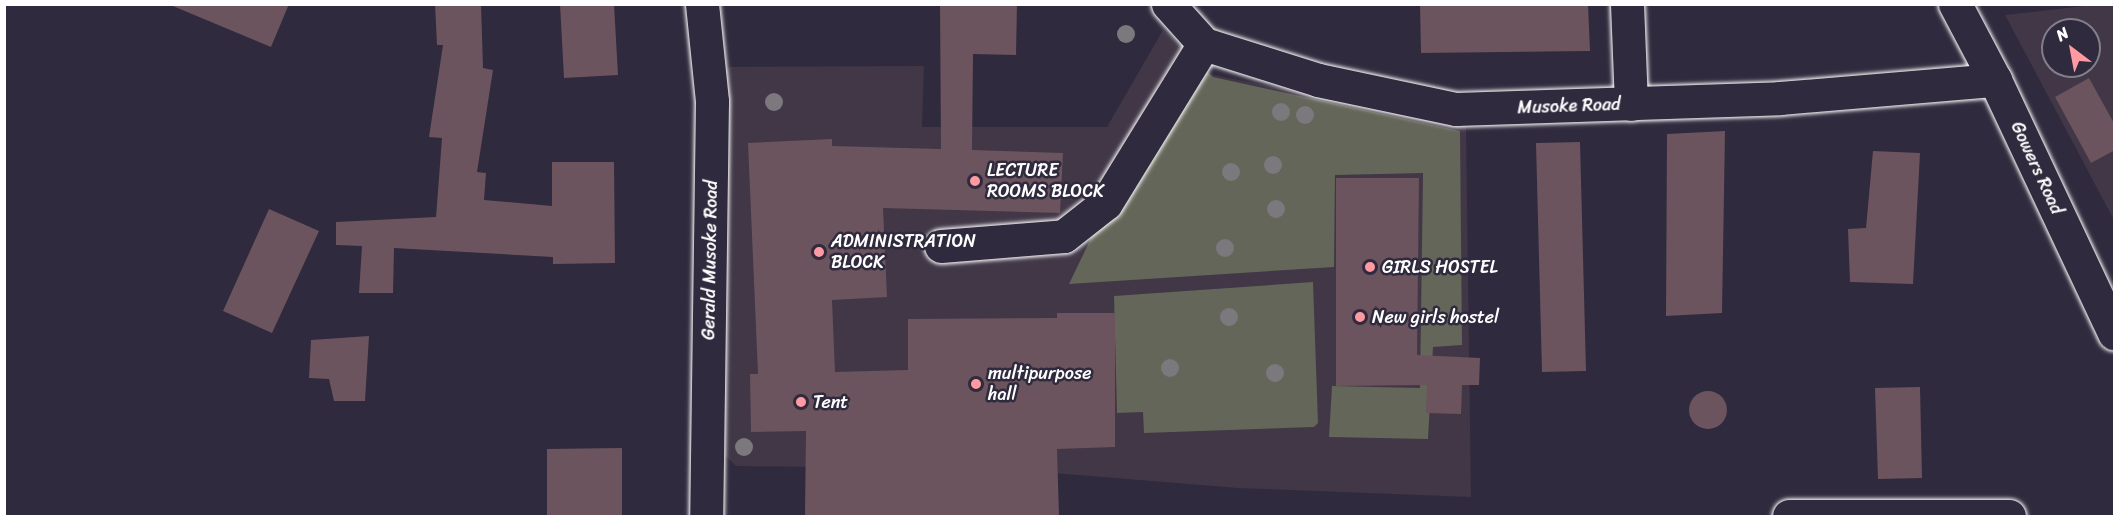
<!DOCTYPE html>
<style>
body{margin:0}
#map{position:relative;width:2119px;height:521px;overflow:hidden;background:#2f2a3d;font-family:Sriracha,sans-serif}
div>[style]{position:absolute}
.built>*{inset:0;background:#413747}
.green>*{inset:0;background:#636658}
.building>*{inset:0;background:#6b545d}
.round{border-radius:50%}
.roads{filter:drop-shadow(0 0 2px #fff) drop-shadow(0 0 2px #fff)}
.minor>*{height:33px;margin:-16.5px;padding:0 16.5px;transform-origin:16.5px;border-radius:16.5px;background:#2f2a3d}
.trees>*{width:18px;height:18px;margin:-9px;border-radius:50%;background:#7b797e}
.dots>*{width:16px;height:16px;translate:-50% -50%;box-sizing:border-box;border:3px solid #2f2a3d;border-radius:50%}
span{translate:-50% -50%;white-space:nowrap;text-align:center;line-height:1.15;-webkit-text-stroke:5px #2f2a3d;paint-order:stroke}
.street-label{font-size:18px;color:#fff}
.poi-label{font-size:18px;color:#fff}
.left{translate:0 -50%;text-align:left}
.frame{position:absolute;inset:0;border:6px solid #fff;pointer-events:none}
.north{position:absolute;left:2041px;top:18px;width:60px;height:60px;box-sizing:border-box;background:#2f2a3d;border:2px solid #827f8b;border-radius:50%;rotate:328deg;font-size:16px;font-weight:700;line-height:24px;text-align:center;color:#fff}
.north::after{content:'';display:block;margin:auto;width:21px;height:27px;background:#ff9aa2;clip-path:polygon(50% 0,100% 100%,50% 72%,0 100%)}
</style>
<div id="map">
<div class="built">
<div style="clip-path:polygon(evenodd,2093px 5px,2114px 5px,2114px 220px,2005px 15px,2093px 5px,2053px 30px,2089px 30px,2089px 66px,2053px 66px,2053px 30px)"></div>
<div style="clip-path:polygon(1163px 30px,1214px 75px,1466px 126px,1471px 497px,1238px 488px,1015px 470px,736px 466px,724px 454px,720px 76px,730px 67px,924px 66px,922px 127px,1107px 127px)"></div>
</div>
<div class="green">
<div style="clip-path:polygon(1195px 61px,1213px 77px,1460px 131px,1462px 345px,1433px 347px,1428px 439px,1329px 437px,1332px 386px,1420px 388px,1423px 173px,1335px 175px,1334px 267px,1069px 284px,1105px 209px)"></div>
<div style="clip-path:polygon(1313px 282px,1318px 423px,1314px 427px,1144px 433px,1143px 412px,1117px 413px,1114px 296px)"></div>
</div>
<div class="building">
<div style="clip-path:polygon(168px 4px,289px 4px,271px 47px)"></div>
<div style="clip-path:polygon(435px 4px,481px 4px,483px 68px,493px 70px,477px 172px,486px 173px,484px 200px,552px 206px,552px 162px,614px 162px,615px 263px,553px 264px,553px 257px,394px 248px,393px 293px,359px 293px,362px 246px,336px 245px,336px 222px,436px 217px,442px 138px,429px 137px,443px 45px,437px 45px)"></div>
<div style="clip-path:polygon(560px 4px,614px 4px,618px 75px,564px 78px)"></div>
<div style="clip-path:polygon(940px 4px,1017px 4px,1016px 55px,973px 54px,972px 150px,1063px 153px,1060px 213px,883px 208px,887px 297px,832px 300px,835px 372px,908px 370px,908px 319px,1057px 318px,1057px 313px,1115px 313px,1115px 447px,1057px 449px,1059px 516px,805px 516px,806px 431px,751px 432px,750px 374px,758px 374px,748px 143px,832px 139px,832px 146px,941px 149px)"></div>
<div style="clip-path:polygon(1420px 4px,1588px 4px,1590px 51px,1421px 53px)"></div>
<div style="clip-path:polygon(2089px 78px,2115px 125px,2115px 150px,2091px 163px,2055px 97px)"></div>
<div style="clip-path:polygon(1725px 131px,1722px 313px,1666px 316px,1667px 134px)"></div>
<div style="clip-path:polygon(1580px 142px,1586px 371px,1542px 372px,1536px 143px)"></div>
<div style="clip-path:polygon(1873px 151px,1920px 153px,1913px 284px,1850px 282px,1848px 229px,1866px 228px)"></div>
<div style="clip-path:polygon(1336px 178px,1419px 178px,1417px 355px,1480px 358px,1479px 385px,1462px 385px,1461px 414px,1426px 413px,1427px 385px,1336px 386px)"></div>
<div style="clip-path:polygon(269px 209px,319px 231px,272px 333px,223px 311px)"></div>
<div style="clip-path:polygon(369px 336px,365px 401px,334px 401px,329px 379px,309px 378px,311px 340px)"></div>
<div style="clip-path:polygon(1920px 387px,1922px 478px,1878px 479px,1875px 388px)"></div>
<div class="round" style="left:1689px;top:391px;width:38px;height:38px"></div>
<div style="clip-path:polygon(622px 448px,622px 516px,547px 516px,547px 449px)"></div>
</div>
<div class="roads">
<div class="minor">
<div style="left:702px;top:4px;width:98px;rotate:84.1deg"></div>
<div style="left:712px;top:101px;width:415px;rotate:90.8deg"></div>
<div style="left:1168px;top:4px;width:54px;rotate:48deg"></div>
<div style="left:1204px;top:44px;width:120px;rotate:17.5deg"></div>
<div style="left:1318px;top:80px;width:141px;rotate:11.9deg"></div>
<div style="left:1456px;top:109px;width:324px;rotate:-1.9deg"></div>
<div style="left:1780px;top:98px;width:216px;rotate:-4.8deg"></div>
<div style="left:1627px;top:4px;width:100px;rotate:87.7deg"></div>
<div style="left:1955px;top:4px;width:86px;rotate:62.2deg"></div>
<div style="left:1995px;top:80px;width:280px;rotate:64.8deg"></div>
<div style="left:941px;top:246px;width:123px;rotate:-4.6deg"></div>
<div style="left:1064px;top:236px;width:53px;rotate:-38.2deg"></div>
<div style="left:1106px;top:203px;width:187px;rotate:-58.4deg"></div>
<div style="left:1789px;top:516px;width:220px"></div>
</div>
</div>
<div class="trees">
<div style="left:1126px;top:34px"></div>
<div style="left:774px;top:102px"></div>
<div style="left:1281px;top:112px"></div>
<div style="left:1305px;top:115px"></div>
<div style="left:1273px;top:165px"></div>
<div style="left:1231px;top:172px"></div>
<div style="left:1276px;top:209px"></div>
<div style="left:1225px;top:248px"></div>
<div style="left:1229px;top:317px"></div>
<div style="left:1170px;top:368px"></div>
<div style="left:1275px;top:373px"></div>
<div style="left:744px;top:447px"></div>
</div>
<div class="dots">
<div style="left:975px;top:181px;background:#ff9aa2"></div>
<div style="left:819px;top:252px;background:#ff9aa2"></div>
<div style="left:1370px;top:267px;background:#ff9aa2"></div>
<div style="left:1360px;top:317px;background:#ff9aa2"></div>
<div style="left:976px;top:384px;background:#ff9aa2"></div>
<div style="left:801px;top:402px;background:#ff9aa2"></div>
</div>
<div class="street-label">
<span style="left:1569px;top:106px;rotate:-2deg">Musoke Road</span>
<span style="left:2037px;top:168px;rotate:65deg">Gowers Road</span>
<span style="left:710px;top:260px;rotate:-89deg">Gerald Musoke Road</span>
</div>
<div class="poi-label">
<span class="left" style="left:987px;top:181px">LECTURE<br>ROOMS BLOCK</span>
<span class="left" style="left:831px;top:252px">ADMINISTRATION<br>BLOCK</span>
<span class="left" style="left:1382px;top:267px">GIRLS HOSTEL</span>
<span class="left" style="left:1372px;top:317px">New girls hostel</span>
<span class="left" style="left:988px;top:384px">multipurpose<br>hall</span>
<span class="left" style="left:813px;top:402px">Tent</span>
</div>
<div class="frame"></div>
<div class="north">N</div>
</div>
